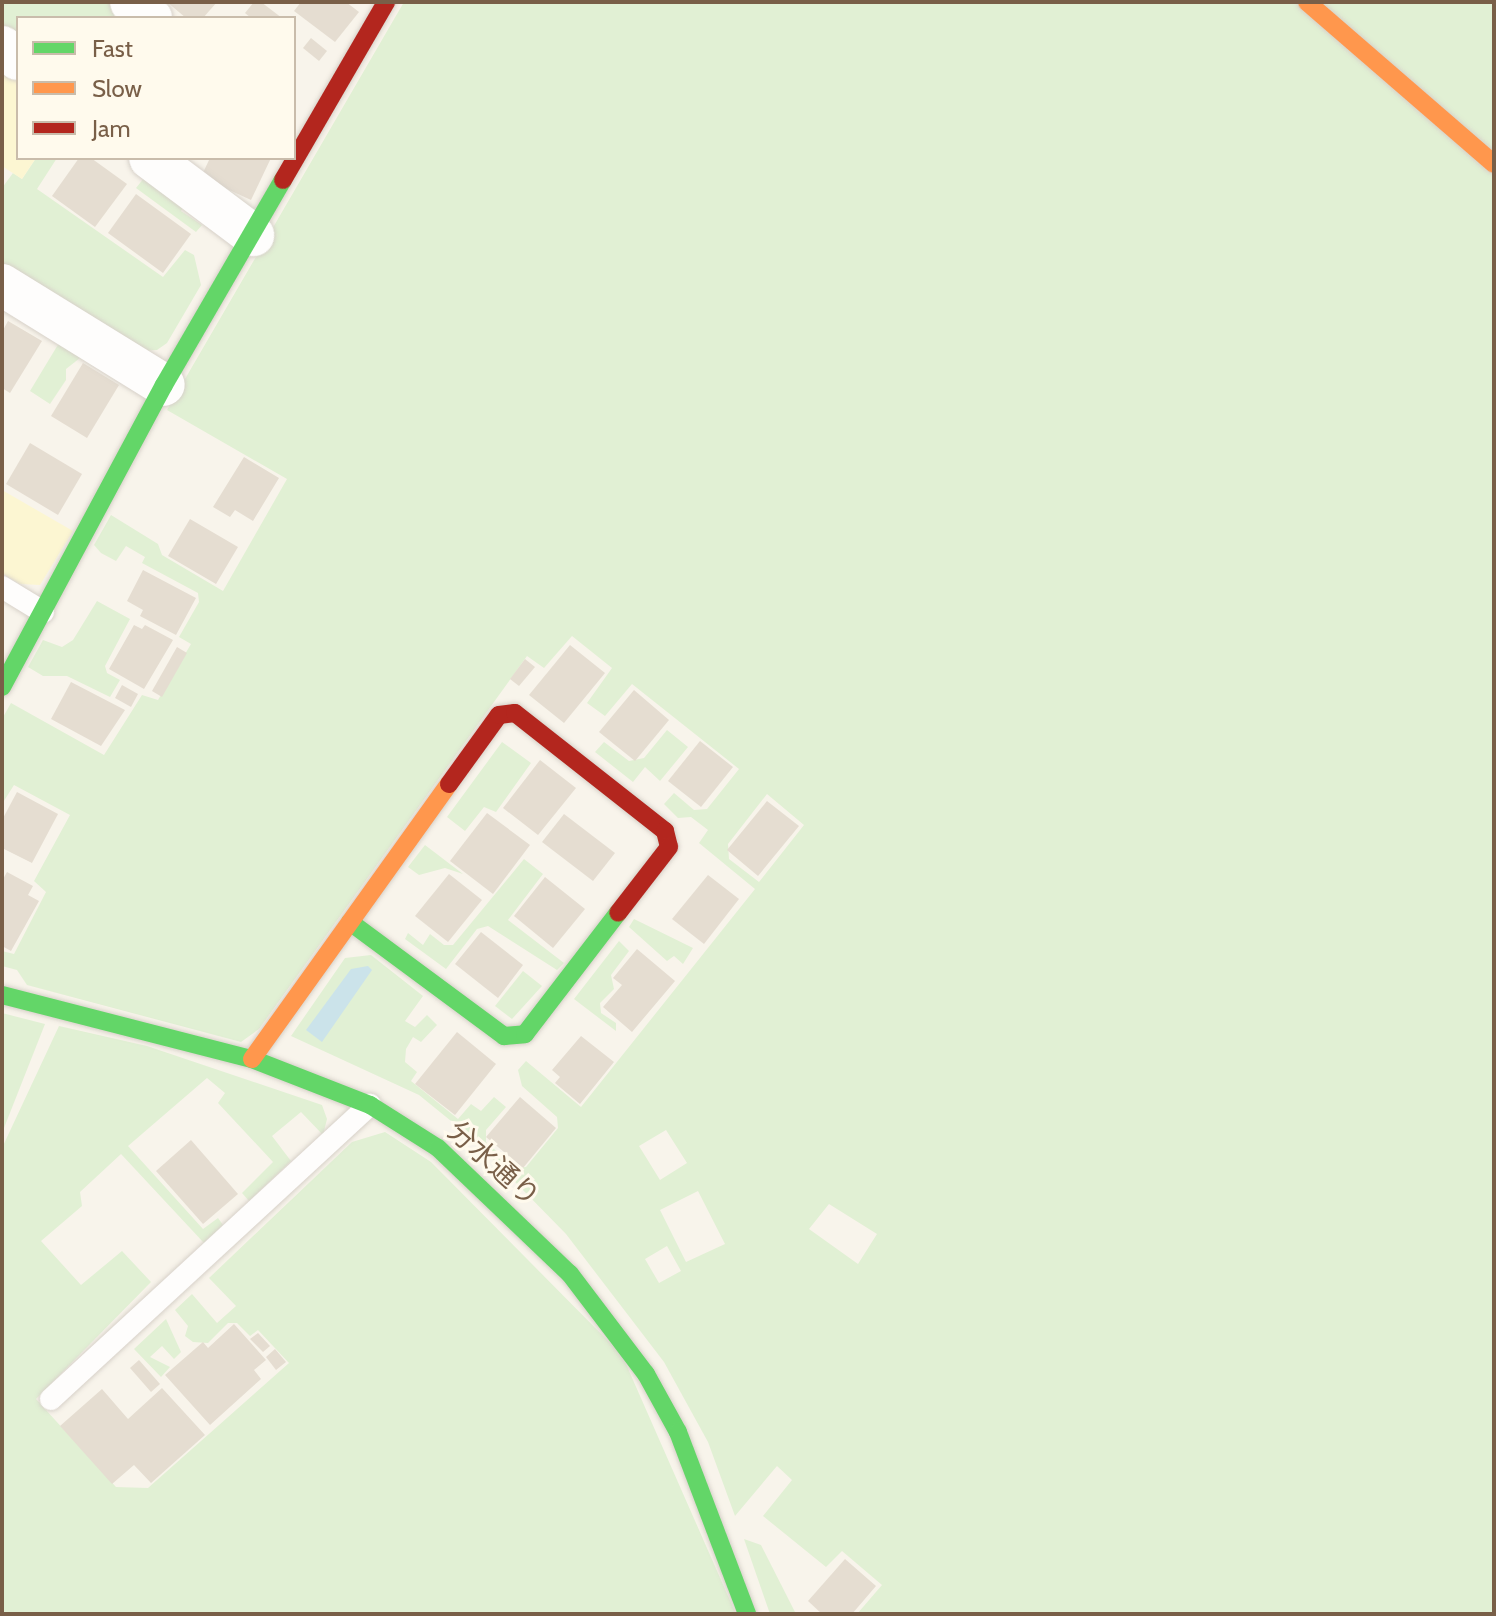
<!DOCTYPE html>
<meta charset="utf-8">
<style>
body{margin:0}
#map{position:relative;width:1496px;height:1616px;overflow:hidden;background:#f8f4eb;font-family:Cabin,"Noto Sans JP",sans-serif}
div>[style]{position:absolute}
.green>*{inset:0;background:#e1f0d4}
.sand>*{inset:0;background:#fcf6d2}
.water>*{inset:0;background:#cbe3ea}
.building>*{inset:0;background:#e5ddd1}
.roads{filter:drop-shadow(0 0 2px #d7d1c9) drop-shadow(0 0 2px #d7d1c9)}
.lane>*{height:22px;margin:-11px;padding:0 11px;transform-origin:11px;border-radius:11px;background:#fefdfc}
.street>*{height:42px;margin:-21px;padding:0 21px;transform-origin:21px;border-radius:21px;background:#fefdfc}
.fast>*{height:18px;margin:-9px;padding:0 9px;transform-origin:9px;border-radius:9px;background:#63d668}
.slow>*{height:18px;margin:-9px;padding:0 9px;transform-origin:9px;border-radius:9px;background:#ff974d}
.jam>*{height:18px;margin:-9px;padding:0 9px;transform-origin:9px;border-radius:9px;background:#b3261e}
span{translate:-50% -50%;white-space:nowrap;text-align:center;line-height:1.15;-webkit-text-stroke:6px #fffaed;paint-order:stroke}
.street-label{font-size:28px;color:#795f48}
.frame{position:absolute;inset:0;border:4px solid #795f48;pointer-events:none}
.legend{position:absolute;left:16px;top:16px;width:280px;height:144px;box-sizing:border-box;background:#fffaed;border:2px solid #c9bcab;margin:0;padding:10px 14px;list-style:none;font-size:24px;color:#795f48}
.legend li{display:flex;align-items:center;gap:16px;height:40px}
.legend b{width:40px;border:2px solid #c9bcab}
</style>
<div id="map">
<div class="green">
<div style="clip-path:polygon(2px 2px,111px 2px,131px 18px,18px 18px,18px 45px,2px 33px)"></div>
<div style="clip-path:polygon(evenodd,404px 2px,1494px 2px,1494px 1614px,857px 1614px,882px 1585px,842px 1551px,826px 1567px,763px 1516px,792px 1480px,777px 1466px,735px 1516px,708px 1442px,664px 1362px,566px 1234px,472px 1138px,419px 1095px,291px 1036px,345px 958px,371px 955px,423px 996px,405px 1021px,415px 1027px,427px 1015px,437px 1025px,421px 1042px,413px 1037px,406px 1049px,405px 1062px,417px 1072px,411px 1081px,458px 1119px,471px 1104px,481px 1111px,494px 1097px,506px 1107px,486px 1130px,486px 1142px,516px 1168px,526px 1167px,558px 1128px,557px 1117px,522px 1086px,518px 1070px,526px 1061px,581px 1107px,755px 889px,699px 843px,708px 830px,691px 817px,678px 818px,664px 804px,674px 793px,694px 810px,707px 809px,739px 769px,632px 684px,605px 716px,587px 703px,612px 668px,572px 636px,544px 668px,527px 656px,259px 1029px,241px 1042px,27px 985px,17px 970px,2px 966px,2px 951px,14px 954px,46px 892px,34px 881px,70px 815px,14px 785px,2px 804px,2px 719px,11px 703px,104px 755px,142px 695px,158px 700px,191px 644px,179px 637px,199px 602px,198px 593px,142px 563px,145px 557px,126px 546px,116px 561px,101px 553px,94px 545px,111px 515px,158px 544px,162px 555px,223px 591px,287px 479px,167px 410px,404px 2px,767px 794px,804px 825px,759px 882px,729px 859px,728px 844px,767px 794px,404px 2px,666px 1130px,687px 1163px,660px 1180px,639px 1146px,666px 1130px,404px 2px,698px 1191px,725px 1244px,686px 1262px,660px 1210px,698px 1191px,404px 2px,829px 1204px,877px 1234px,858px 1264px,809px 1229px,829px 1204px,404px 2px,667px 1246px,681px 1271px,659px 1283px,645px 1259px,667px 1246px)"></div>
<div style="clip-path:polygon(36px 158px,57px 158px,37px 189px,163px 277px,185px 250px,194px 255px,201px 285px,167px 343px,157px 350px,140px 351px,2px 264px,2px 188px,13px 173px,22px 179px)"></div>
<div style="clip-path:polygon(148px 173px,187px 201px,181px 211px,202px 225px,196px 232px,136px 188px)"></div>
<div style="clip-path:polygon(62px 338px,116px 378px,80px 358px,66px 369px,66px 380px,50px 404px,30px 391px)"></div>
<div style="clip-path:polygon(97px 601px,130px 619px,105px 666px,107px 673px,120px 680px,110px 697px,67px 676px,43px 676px,28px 667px,43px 640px,62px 647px,73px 640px)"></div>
<div style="clip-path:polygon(667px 730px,688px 747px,660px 781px,645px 767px,633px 782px,595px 752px,604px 742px,629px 761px,644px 758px)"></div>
<div style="clip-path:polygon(502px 742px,531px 763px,496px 812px,484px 807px,465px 831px,447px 817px)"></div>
<div style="clip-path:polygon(425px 845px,463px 874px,445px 868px,419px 875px,408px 867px)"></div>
<div style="clip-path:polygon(524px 859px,543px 874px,508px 920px,564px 963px,557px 970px,488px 926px,477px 929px,446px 969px,405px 939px,408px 933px,423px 945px,430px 934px,444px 945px,453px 945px)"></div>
<div style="clip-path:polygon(634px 919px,693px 948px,683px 964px,674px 956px,667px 961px,629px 927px)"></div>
<div style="clip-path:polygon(619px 941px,629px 951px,611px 975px,614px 989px,600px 1003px,601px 1013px,616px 1023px,616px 1031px,574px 999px)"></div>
<div style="clip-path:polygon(523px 971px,542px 986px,512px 1019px,495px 1006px)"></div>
<div style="clip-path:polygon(2px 1013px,45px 1024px,2px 1133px)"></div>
<div style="clip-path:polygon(59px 1026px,147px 1046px,322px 1105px,327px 1119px,323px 1135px,301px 1112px,272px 1136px,291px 1161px,249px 1201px,242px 1193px,273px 1162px,218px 1103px,225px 1093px,207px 1078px,128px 1146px,203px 1229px,218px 1218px,223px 1225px,204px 1243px,121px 1154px,80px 1192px,82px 1206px,41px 1241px,81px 1285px,122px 1251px,151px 1282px,36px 1399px,116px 1487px,148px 1488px,289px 1363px,258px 1330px,250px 1336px,237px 1323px,228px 1323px,208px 1343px,193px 1342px,185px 1336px,188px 1326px,175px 1310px,192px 1294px,217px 1323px,236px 1306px,209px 1278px,352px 1142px,385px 1132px,431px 1162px,622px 1355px,736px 1614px,2px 1614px,2px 1148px)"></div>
<div style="clip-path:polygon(166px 1319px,181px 1352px,174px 1359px,162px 1346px,150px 1357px,170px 1367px,161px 1377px,134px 1349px)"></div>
<div style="clip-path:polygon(744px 1539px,761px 1545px,796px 1614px,770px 1614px)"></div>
</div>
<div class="sand">
<div style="clip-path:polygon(2px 66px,18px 78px,18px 158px,36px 158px,22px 179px,2px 166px)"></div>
<div style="clip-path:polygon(2px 490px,73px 531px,40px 585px,20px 584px,2px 573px)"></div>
</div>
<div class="water">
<div style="clip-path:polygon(368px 966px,372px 970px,322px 1042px,306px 1030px,351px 969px)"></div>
</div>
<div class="building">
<div style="clip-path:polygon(167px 2px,217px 2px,203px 18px,186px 18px)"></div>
<div style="clip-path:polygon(254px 2px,261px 2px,282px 18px,251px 18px,245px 13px)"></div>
<div style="clip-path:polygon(301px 2px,346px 2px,359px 12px,335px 42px,294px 11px)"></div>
<div style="clip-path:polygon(311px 38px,327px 51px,319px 61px,303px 48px)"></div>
<div style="clip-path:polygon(79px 158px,91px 158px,127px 184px,95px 227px,52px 196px)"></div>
<div style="clip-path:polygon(210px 158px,271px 158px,251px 200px,201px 177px)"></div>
<div style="clip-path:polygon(136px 194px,191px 234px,163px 273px,108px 233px)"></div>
<div style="clip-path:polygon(8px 321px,42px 341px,10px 393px,2px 388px,2px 332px)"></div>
<div style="clip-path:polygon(83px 363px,119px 385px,87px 438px,51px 416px)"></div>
<div style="clip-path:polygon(30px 443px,82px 474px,58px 515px,6px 484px)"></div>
<div style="clip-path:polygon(244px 457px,279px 478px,253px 521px,235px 510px,230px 517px,213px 507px)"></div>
<div style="clip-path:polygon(190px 519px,238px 547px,216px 584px,168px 556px)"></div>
<div style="clip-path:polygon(143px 570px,196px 598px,176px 635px,140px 616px,143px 610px,127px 601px)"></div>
<div style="clip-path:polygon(134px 625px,142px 629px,145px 625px,173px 640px,144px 689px,109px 669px)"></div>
<div style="clip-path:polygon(570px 645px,605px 673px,564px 723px,529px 695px)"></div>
<div style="clip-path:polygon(177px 647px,187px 653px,162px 697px,152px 691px)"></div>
<div style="clip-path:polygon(525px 659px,535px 667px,519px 686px,510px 679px)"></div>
<div style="clip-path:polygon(71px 682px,125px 710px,101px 746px,51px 719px)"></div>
<div style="clip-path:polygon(122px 685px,138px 694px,131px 707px,115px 698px)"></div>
<div style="clip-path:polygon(634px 690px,669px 720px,635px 761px,599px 732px)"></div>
<div style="clip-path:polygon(700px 741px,733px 767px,701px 807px,668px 781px)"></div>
<div style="clip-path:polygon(540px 760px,576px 788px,538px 835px,503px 808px)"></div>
<div style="clip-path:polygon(17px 792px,58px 814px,32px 863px,2px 848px,2px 820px)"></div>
<div style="clip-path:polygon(767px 801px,799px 826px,758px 876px,727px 850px)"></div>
<div style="clip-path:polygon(487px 813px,530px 845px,493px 894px,450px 861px)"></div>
<div style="clip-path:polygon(564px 814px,615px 853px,593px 881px,542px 842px)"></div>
<div style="clip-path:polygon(7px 872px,33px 886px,28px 895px,39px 901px,11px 951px,2px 946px,2px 881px)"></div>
<div style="clip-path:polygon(449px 874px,482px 900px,448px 942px,415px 916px)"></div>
<div style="clip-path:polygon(708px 875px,739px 899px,704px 944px,672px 919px)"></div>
<div style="clip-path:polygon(545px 877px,585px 909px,553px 948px,514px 916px)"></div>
<div style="clip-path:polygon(481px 932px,523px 965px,498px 998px,455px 964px)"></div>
<div style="clip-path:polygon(637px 949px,675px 981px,632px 1032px,603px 1007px,622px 985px,613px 978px)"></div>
<div style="clip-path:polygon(457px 1032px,496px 1064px,455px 1115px,415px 1084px)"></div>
<div style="clip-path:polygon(581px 1036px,614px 1062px,580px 1104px,555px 1083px,560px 1077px,552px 1070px)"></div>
<div style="clip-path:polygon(520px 1097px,556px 1128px,523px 1168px,486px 1137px)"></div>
<div style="clip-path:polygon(191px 1140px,238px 1194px,203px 1224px,156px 1171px)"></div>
<div style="clip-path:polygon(234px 1324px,266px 1360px,254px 1370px,261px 1379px,210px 1425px,165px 1375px,203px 1342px,208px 1348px)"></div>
<div style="clip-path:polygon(258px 1333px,270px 1346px,263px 1352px,250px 1339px)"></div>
<div style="clip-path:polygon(275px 1349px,286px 1362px,276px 1370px,266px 1357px)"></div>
<div style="clip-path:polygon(139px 1360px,160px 1384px,151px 1392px,130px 1368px)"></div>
<div style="clip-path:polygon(162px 1388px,205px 1435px,151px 1483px,134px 1465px,112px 1484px,60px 1426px,102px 1389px,128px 1419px)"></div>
<div style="clip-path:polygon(845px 1559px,876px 1586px,852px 1614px,822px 1614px,808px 1601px)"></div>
</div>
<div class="roads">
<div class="lane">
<div style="left:2px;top:587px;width:48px;rotate:31.4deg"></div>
<div style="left:51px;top:1399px;width:434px;rotate:-42.7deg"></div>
</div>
<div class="street">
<div style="left:131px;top:2px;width:26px;rotate:39deg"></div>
<div style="left:2px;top:47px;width:20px;rotate:37deg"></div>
<div style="left:150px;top:158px;width:129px;rotate:36.8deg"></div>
<div style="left:2px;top:285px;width:190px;rotate:31.7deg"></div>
</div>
<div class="fast">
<div style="left:2px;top:687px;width:343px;rotate:-61.8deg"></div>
<div style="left:164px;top:385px;width:237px;rotate:-59.9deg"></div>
<div style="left:350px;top:922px;width:192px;rotate:36.5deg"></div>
<div style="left:504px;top:1036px;width:21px;rotate:-5deg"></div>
<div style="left:525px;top:1034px;width:153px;rotate:-52.5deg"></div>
<div style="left:2px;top:995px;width:258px;rotate:14.4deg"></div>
<div style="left:252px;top:1059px;width:127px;rotate:21.3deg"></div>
<div style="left:370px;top:1105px;width:80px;rotate:32.3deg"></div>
<div style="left:438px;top:1148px;width:182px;rotate:43.7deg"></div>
<div style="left:570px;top:1274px;width:126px;rotate:52.8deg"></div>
<div style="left:646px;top:1374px;width:66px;rotate:61.1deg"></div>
<div style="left:678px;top:1432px;width:195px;rotate:69.2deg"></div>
</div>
<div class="slow">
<div style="left:1307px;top:2px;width:247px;rotate:40.9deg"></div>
<div style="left:252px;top:1059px;width:338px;rotate:-54.4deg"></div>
</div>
<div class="jam">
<div style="left:283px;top:180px;width:206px;rotate:-59.9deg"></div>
<div style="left:449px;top:784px;width:85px;rotate:-54.1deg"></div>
<div style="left:499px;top:715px;width:16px;rotate:-7deg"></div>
<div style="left:515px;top:713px;width:191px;rotate:38.2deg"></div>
<div style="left:665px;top:831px;width:16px;rotate:76deg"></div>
<div style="left:669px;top:847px;width:83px;rotate:127.7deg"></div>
</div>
</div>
<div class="street-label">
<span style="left:494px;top:1163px;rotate:42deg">分水通り</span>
</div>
<div class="frame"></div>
<ul class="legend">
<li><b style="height:10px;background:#63d668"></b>Fast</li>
<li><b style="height:10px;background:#ff974d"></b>Slow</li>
<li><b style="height:10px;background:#b3261e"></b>Jam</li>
</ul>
</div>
